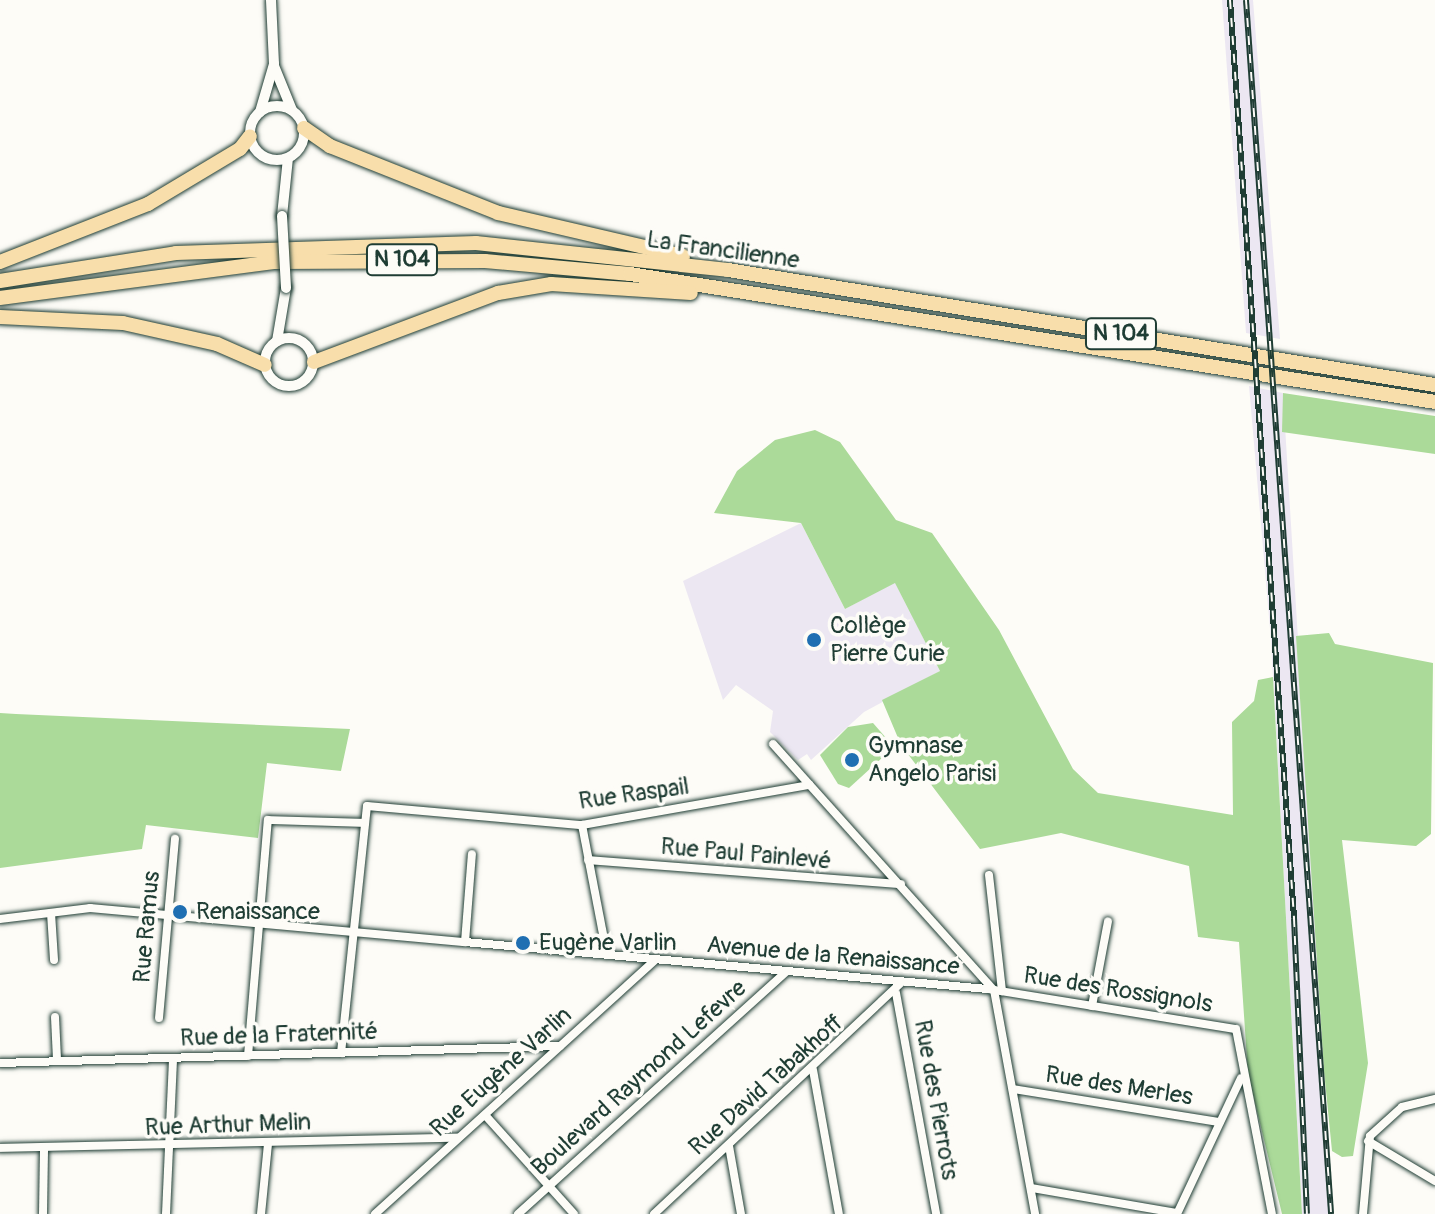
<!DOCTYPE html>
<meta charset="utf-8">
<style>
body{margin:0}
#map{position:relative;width:1435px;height:1214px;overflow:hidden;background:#fdfcf7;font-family:Pangolin,sans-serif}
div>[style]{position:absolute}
.built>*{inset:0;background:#ece7f2}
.green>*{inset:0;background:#abda99}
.roads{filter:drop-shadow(0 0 2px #1f3d34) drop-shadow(0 0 2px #1f3d34)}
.minor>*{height:8px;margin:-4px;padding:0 4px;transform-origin:4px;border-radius:4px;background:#fdfcf7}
.tertiary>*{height:10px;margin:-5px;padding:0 5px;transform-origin:5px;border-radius:5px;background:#fdfcf7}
.tertiary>.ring{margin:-5px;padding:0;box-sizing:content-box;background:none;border:10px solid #fdfcf7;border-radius:50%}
.trunk>*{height:14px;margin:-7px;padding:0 7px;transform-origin:7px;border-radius:7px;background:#f8deab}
.rail>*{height:6px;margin-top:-3px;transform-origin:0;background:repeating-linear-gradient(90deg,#fdfcf7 0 9px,#1f3d34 0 18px);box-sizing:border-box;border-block:2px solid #1f3d34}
.bridges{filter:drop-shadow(0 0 2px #1f3d34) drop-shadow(0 0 2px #1f3d34)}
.tertiary-bridge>*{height:10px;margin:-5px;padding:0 5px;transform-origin:5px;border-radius:5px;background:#fdfcf7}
.dots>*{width:22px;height:22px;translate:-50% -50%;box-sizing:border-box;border:4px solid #fdfcf7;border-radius:50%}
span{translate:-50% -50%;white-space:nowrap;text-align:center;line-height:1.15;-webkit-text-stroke:7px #fdfcf7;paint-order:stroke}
.shield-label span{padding:2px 6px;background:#fdfcf7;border:2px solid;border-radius:6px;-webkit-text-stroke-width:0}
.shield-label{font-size:22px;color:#1f3d34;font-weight:700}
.street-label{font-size:24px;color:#1f3d34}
.poi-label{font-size:24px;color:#1f3d34}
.left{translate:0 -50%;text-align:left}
</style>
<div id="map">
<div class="built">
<div style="clip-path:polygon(1222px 0,1253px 0,1280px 339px,1246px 333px)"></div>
<div style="clip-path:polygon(1249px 386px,1283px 393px,1333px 1214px,1302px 1214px,1271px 640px)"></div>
<div style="clip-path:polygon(801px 523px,845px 609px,895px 582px,940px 671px,864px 712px,811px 760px,807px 754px,798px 760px,770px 732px,773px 711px,736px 685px,723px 700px,683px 581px)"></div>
</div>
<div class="green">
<div style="clip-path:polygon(1283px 393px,1435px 416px,1435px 454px,1282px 432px)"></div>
<div style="clip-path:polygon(815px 430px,840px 442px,896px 520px,932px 533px,999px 630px,1073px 769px,1098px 793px,1233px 815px,1232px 722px,1254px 701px,1258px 680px,1273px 677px,1302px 1214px,1282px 1214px,1248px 1074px,1239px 942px,1198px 937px,1189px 866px,1061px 833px,980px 849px,901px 745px,882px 700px,940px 671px,895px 583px,845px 609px,801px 523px,714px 513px,737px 471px,775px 440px)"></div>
<div style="clip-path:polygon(1329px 633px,1335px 644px,1433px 663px,1431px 834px,1416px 846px,1342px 840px,1368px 1063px,1353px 1156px,1342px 1157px,1332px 1151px,1324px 1071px,1296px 636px)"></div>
<div style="clip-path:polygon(0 713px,16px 714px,350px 729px,341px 771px,267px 763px,258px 838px,146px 825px,142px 849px,0 868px)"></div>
<div style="clip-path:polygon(873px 723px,894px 747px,849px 788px,838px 784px,820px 755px,848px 727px)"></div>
</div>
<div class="roads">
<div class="minor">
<div style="left:773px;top:744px;width:331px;rotate:48.1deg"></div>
<div style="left:994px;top:990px;width:228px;rotate:79.6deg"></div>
<div style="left:582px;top:825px;width:132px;rotate:79.1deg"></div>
<div style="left:588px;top:860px;width:314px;rotate:4.4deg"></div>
<div style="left:989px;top:875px;width:117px;rotate:83.6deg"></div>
<div style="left:51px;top:913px;width:47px;rotate:86.3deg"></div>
<div style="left:0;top:919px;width:91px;rotate:-7deg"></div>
<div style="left:90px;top:908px;width:377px;rotate:5.2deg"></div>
<div style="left:465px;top:942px;width:525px;rotate:5.14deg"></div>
<div style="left:988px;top:989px;width:251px;rotate:9.2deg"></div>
<div style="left:1236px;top:1029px;width:188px;rotate:79deg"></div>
<div style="left:465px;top:942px;width:88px;rotate:-85.5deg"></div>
<div style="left:896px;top:993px;width:225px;rotate:79.7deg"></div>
<div style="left:1092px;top:1006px;width:86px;rotate:-79.3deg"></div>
<div style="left:55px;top:1017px;width:43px;rotate:87.3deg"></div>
<div style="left:159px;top:1018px;width:180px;rotate:-84.9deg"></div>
<div style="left:341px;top:1053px;width:248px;rotate:-84deg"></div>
<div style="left:367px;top:806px;width:216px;rotate:5.1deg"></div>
<div style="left:582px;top:825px;width:231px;rotate:-10deg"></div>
<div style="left:248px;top:1056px;width:237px;rotate:-85.2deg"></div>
<div style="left:268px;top:820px;width:95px;rotate:1.8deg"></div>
<div style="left:0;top:1063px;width:560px;rotate:-1.74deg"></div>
<div style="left:813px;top:1070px;width:146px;rotate:79.8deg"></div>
<div style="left:1013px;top:1089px;width:209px;rotate:9.1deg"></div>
<div style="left:485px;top:1115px;width:133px;rotate:48deg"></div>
<div style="left:1368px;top:1141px;width:78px;rotate:30.8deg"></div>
<div style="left:729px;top:1146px;width:69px;rotate:80deg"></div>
<div style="left:0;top:1148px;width:458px;rotate:-1.3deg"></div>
<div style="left:1032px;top:1188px;width:147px;rotate:9.8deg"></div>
<div style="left:43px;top:1214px;width:66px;rotate:-89.1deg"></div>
<div style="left:166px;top:1214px;width:155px;rotate:-87.4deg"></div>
<div style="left:261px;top:1214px;width:70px;rotate:-84.3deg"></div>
<div style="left:375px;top:1214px;width:377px;rotate:-42.2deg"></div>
<div style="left:518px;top:1214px;width:361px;rotate:-42.1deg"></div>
<div style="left:654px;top:1214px;width:340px;rotate:-43.1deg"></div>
<div style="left:1177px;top:1214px;width:150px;rotate:-64.8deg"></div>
<div style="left:1363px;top:1214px;width:78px;rotate:-84.9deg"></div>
<div style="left:1370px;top:1136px;width:43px;rotate:-42.2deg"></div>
<div style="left:1402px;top:1107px;width:34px;rotate:-14deg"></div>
</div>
<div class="tertiary">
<div style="left:274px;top:66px;width:48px;rotate:67.8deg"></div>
<div class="ring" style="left:250px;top:106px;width:44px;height:44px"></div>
<div style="left:260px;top:112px;width:50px;rotate:-73.7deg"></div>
<div style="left:274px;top:64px;width:64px;rotate:-92.7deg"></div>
<div style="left:282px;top:216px;width:58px;rotate:-84.1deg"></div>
<div class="ring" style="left:265px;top:338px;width:38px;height:38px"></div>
<div style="left:277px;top:341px;width:54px;rotate:-80.4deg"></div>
</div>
<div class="trunk">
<div style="left:304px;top:128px;width:32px;rotate:35deg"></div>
<div style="left:330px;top:146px;width:181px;rotate:21.7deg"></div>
<div style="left:498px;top:213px;width:190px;rotate:13.1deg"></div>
<div style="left:0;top:262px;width:159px;rotate:-21.4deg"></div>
<div style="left:148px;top:204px;width:107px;rotate:-30.9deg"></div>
<div style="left:240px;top:149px;width:16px;rotate:-52deg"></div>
<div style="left:0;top:281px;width:178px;rotate:-9deg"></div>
<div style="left:176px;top:253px;width:300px;rotate:-1.9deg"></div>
<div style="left:476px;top:243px;width:253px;rotate:6.1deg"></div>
<div style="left:728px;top:270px;width:716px;rotate:9.24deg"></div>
<div style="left:0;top:298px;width:276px;rotate:-7.5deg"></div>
<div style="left:274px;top:262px;width:211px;rotate:-0.3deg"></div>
<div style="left:485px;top:261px;width:146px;rotate:5.1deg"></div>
<div style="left:630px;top:274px;width:815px;rotate:9.03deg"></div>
<div style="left:0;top:317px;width:123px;rotate:2.8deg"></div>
<div style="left:123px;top:323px;width:96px;rotate:12.6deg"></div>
<div style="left:217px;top:344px;width:52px;rotate:23.6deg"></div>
<div style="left:314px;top:362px;width:197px;rotate:-20.6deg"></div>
<div style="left:498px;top:293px;width:54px;rotate:-9.6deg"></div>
<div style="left:551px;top:284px;width:140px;rotate:3.7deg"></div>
</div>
</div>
<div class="rail">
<div style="left:1230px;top:0;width:920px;rotate:86.01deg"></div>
<div style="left:1294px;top:918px;width:296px;rotate:87.5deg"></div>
<div style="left:1246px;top:0;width:1217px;rotate:85.99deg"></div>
</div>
<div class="bridges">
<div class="tertiary-bridge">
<div style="left:282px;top:216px;width:72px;rotate:86.8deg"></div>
</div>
</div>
<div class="dots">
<div style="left:814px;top:640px;background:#1f6fb2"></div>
<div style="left:852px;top:760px;background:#1f6fb2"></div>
<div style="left:180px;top:912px;background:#1f6fb2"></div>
<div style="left:523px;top:943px;background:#1f6fb2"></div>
</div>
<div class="shield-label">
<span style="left:402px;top:260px">N 104</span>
<span style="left:1121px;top:334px">N 104</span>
</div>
<div class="street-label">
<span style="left:723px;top:250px;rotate:8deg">La Francilienne</span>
<span style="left:634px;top:794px;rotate:-8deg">Rue Raspail</span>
<span style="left:746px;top:854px;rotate:5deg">Rue Paul Painlevé</span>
<span style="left:147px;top:927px;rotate:-85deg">Rue Ramus</span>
<span style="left:833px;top:956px;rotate:5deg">Avenue de la Renaissance</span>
<span style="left:1118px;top:990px;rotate:9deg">Rue des Rossignols</span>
<span style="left:279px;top:1035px;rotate:-2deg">Rue de la Fraternité</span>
<span style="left:501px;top:1072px;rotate:-42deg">Rue Eugène Varlin</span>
<span style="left:639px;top:1078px;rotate:-42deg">Boulevard Raymond Lefevre</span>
<span style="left:766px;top:1085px;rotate:-42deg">Rue David Tabakhoff</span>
<span style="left:1119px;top:1086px;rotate:9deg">Rue des Merles</span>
<span style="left:936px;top:1100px;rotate:80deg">Rue des Pierrots</span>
<span style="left:228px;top:1125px;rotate:-2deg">Rue Arthur Melin</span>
</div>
<div class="poi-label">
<span class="left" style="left:830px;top:640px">Collège<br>Pierre Curie</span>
<span class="left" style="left:868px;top:760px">Gymnase<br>Angelo Parisi</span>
<span class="left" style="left:196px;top:912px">Renaissance</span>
<span class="left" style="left:539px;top:943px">Eugène Varlin</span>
</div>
</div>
